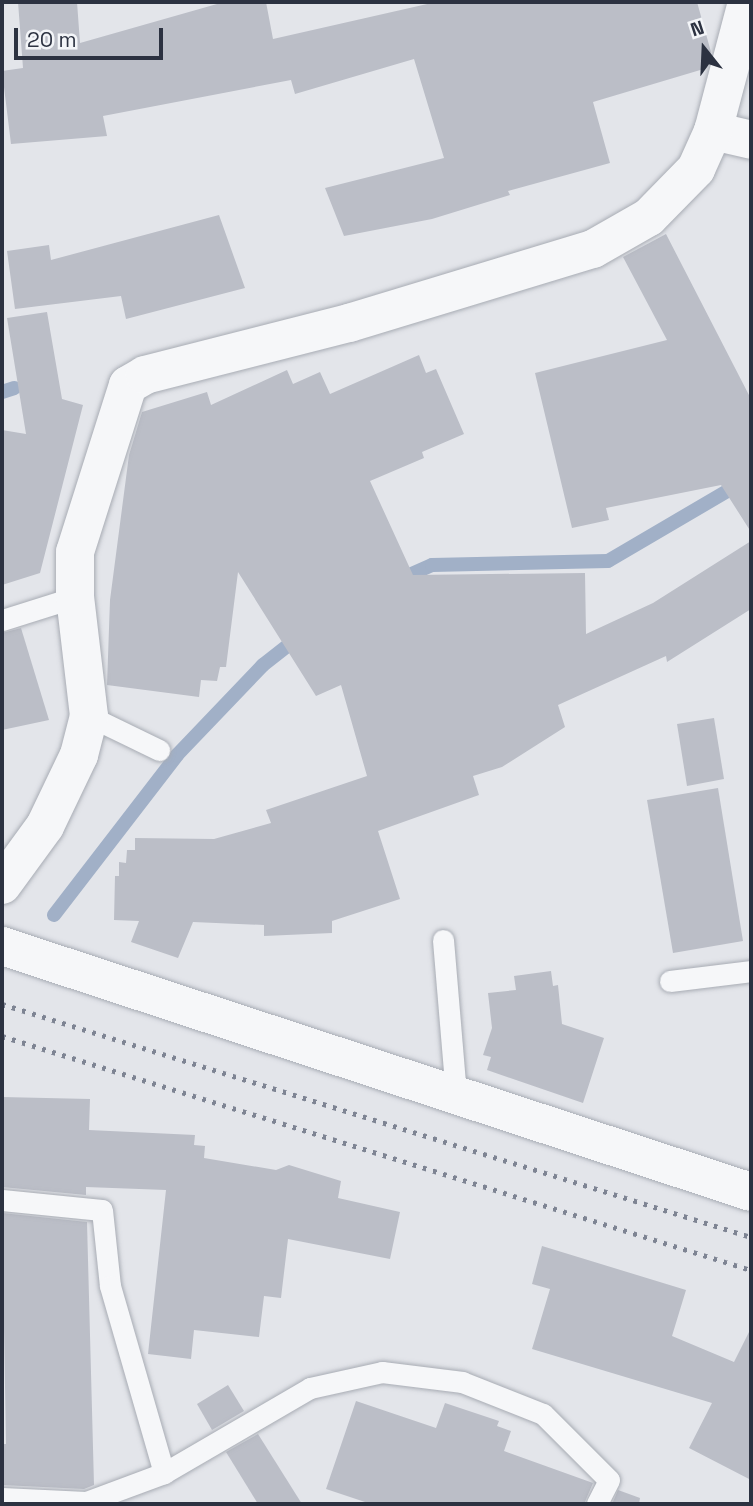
<!DOCTYPE html>
<style>
body{margin:0}
#map{position:relative;width:753px;height:1506px;overflow:hidden;background:#e3e5ea;font-family:"Space Grotesk",sans-serif}
div>[style]{position:absolute}
.stream>*{height:14px;margin:-7px;padding:0 7px;transform-origin:7px;border-radius:7px;background:#a1b0c7}
.building>*{inset:0;background:#bbbec7}
.roads{filter:drop-shadow(0 0 2px #a8acb4) drop-shadow(0 0 2px #a8acb4)}
.service>*{height:21px;margin:-10.5px;padding:0 10.5px;transform-origin:10.5px;border-radius:10.5px;background:#f6f7f9}
.minor>*{height:38px;margin:-19px;padding:0 19px;transform-origin:19px;border-radius:19px;background:#f6f7f9}
.rail>*{height:5px;margin-top:-2.5px;transform-origin:0;background:repeating-linear-gradient(90deg,#7e8493 0 3.5px,transparent 0 10.5px)}
span{translate:-50% -50%;white-space:nowrap;text-align:center;line-height:1.15;-webkit-text-stroke:7px #f3f5f8;paint-order:stroke}
.frame{position:absolute;inset:0;border:4px solid #2c3241;pointer-events:none}
.north{position:absolute;left:669px;top:14px;width:70px;height:70px;-webkit-text-stroke:5px #f3f5f8;paint-order:stroke;rotate:342deg;font-size:19px;font-weight:700;line-height:28px;text-align:center;color:#2c3241}
.north::after{content:'';display:block;margin:auto;width:24px;height:32px;background:#2c3241;clip-path:polygon(50% 0,100% 100%,50% 72%,0 100%)}
.scale{position:absolute;left:14px;top:28px;width:149px;height:32px;box-sizing:border-box;border:4px solid #2c3241;border-top:0;padding-left:9px;font-size:21px;line-height:24px;white-space:nowrap;color:#2c3241;-webkit-text-stroke:5px #f3f5f8;paint-order:stroke}
</style>
<div id="map">
<div class="stream">
<div style="left:2px;top:392px;width:13px;rotate:-18deg"></div>
<div style="left:396px;top:581px;width:39px;rotate:-24deg"></div>
<div style="left:432px;top:565px;width:176px;rotate:-1.3deg"></div>
<div style="left:608px;top:561px;width:166px;rotate:-30.4deg"></div>
<div style="left:54px;top:915px;width:202px;rotate:-52.4deg"></div>
<div style="left:177px;top:755px;width:124px;rotate:-46.3deg"></div>
<div style="left:263px;top:665px;width:47px;rotate:-38.1deg"></div>
</div>
<div class="building">
<div style="clip-path:polygon(18px 2px,77px 2px,80px 43px,224px 2px,266px 2px,273px 39px,436px 2px,697px 2px,711px 52px,707px 68px,593px 102px,610px 163px,508px 191px,510px 195px,432px 219px,344px 236px,325px 188px,444px 158px,414px 59px,295px 94px,291px 80px,103px 116px,107px 136px,11px 144px,2px 71px,23px 68px)"></div>
<div style="clip-path:polygon(219px 215px,245px 288px,126px 319px,121px 296px,15px 309px,7px 251px,49px 245px,51px 260px)"></div>
<div style="clip-path:polygon(666px 234px,751px 399px,751px 532px,721px 485px,606px 508px,609px 520px,572px 528px,535px 373px,667px 340px,623px 257px)"></div>
<div style="clip-path:polygon(47px 312px,62px 399px,83px 405px,40px 573px,2px 585px,2px 430px,26px 434px,7px 318px)"></div>
<div style="clip-path:polygon(419px 355px,426px 373px,436px 369px,464px 434px,422px 452px,424px 458px,370px 481px,413px 575px,585px 573px,586px 634px,653px 603px,751px 541px,751px 609px,667px 662px,666px 656px,558px 705px,565px 727px,502px 767px,473px 776px,479px 795px,378px 831px,400px 899px,332px 921px,332px 933px,264px 936px,264px 925px,193px 922px,178px 958px,131px 942px,139px 921px,114px 920px,115px 876px,119px 876px,119px 862px,126px 863px,127px 850px,135px 850px,135px 838px,214px 839px,271px 823px,266px 810px,367px 776px,341px 685px,316px 696px,238px 572px,226px 667px,220px 667px,217px 681px,201px 680px,199px 697px,107px 685px,110px 600px,129px 455px,142px 412px,207px 392px,211px 405px,287px 370px,293px 384px,320px 372px,330px 394px)"></div>
<div style="clip-path:polygon(21px 628px,49px 720px,2px 730px,2px 633px)"></div>
<div style="clip-path:polygon(714px 718px,724px 779px,687px 786px,677px 724px)"></div>
<div style="clip-path:polygon(718px 788px,743px 941px,673px 953px,647px 800px)"></div>
<div style="clip-path:polygon(551px 971px,553px 986px,558px 985px,562px 1024px,604px 1038px,583px 1103px,487px 1070px,491px 1057px,483px 1055px,492px 1028px,488px 993px,516px 990px,514px 976px)"></div>
<div style="clip-path:polygon(2px 1097px,90px 1099px,89px 1130px,195px 1135px,194px 1145px,205px 1146px,204px 1158px,276px 1170px,289px 1165px,341px 1181px,338px 1198px,400px 1212px,390px 1259px,288px 1239px,281px 1298px,264px 1296px,259px 1337px,194px 1330px,191px 1359px,148px 1354px,166px 1190px,86px 1187px,86px 1195px,2px 1187px)"></div>
<div style="clip-path:polygon(2px 1213px,87px 1222px,94px 1485px,84px 1489px,2px 1485px,2px 1444px,6px 1444px)"></div>
<div style="clip-path:polygon(542px 1246px,686px 1290px,672px 1336px,734px 1362px,751px 1328px,751px 1480px,689px 1448px,712px 1403px,532px 1349px,550px 1289px,532px 1284px)"></div>
<div style="clip-path:polygon(228px 1385px,244px 1411px,212px 1430px,197px 1404px)"></div>
<div style="clip-path:polygon(356px 1401px,436px 1428px,445px 1403px,499px 1421px,497px 1426px,511px 1431px,504px 1451px,593px 1483px,584px 1504px,371px 1504px,326px 1489px)"></div>
<div style="clip-path:polygon(258px 1434px,302px 1504px,258px 1504px,226px 1452px)"></div>
<div style="clip-path:polygon(618px 1490px,640px 1498px,639px 1504px,612px 1504px)"></div>
</div>
<div class="roads">
<div class="service">
<div style="left:2px;top:620px;width:77px;rotate:-17.5deg"></div>
<div style="left:89px;top:716px;width:78px;rotate:25.9deg"></div>
<div style="left:443px;top:940px;width:155px;rotate:85.2deg"></div>
<div style="left:670px;top:981px;width:82px;rotate:-7deg"></div>
<div style="left:2px;top:1200px;width:100px;rotate:5.7deg"></div>
<div style="left:102px;top:1210px;width:76px;rotate:84deg"></div>
<div style="left:110px;top:1286px;width:195px;rotate:73.9deg"></div>
<div style="left:2px;top:1498px;width:84px;rotate:2.7deg"></div>
<div style="left:86px;top:1502px;width:83px;rotate:-20.4deg"></div>
<div style="left:164px;top:1473px;width:169px;rotate:-30.2deg"></div>
<div style="left:310px;top:1388px;width:74px;rotate:-12.5deg"></div>
<div style="left:382px;top:1372px;width:81px;rotate:7.1deg"></div>
<div style="left:462px;top:1382px;width:87px;rotate:21.6deg"></div>
<div style="left:543px;top:1414px;width:93px;rotate:45deg"></div>
<div style="left:609px;top:1480px;width:27px;rotate:117deg"></div>
</div>
<div class="minor">
<div style="left:713px;top:131px;width:39px;rotate:13deg"></div>
<div style="left:2px;top:885px;width:73px;rotate:-53.9deg"></div>
<div style="left:45px;top:826px;width:79px;rotate:-64.4deg"></div>
<div style="left:79px;top:755px;width:40px;rotate:-75.6deg"></div>
<div style="left:89px;top:716px;width:120px;rotate:-96.7deg"></div>
<div style="left:75px;top:597px;width:45px;rotate:-90deg"></div>
<div style="left:75px;top:552px;width:175px;rotate:-72.4deg"></div>
<div style="left:128px;top:385px;width:20px;rotate:-30deg"></div>
<div style="left:145px;top:375px;width:211px;rotate:-14.3deg"></div>
<div style="left:349px;top:323px;width:255px;rotate:-16.9deg"></div>
<div style="left:593px;top:249px;width:64px;rotate:-29.7deg"></div>
<div style="left:649px;top:217px;width:67px;rotate:-45.6deg"></div>
<div style="left:696px;top:169px;width:42px;rotate:-65.9deg"></div>
<div style="left:713px;top:131px;width:133px;rotate:-75.2deg"></div>
<div style="left:2px;top:946px;width:788px;rotate:18.18deg"></div>
</div>
</div>
<div class="rail">
<div style="left:2px;top:1004px;width:784px;rotate:17.28deg"></div>
<div style="left:2px;top:1036px;width:785px;rotate:17.35deg"></div>
</div>
<div class="frame"></div>
<div class="north">N</div>
<div class="scale">20 m</div>
</div>
